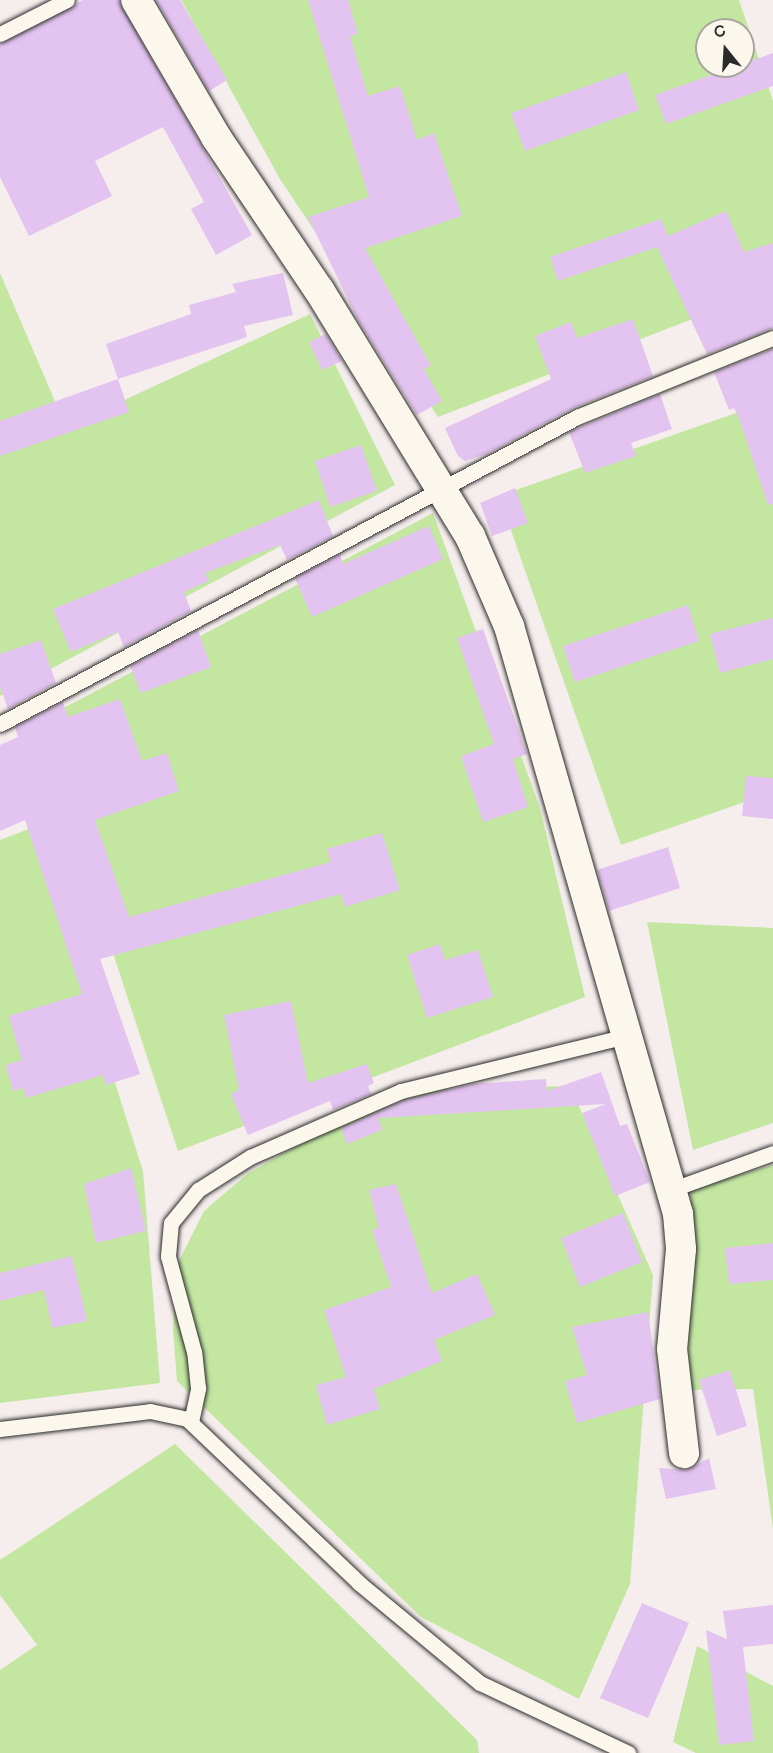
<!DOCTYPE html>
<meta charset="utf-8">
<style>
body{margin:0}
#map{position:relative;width:773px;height:1753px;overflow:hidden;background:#f6eded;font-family:"Balsamiq Sans",sans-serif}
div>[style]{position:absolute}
.green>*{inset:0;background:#c3e7a1}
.building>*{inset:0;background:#e3c3f0}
.roads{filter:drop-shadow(0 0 2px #2b2b2b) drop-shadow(0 0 2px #2b2b2b)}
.service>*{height:15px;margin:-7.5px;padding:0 7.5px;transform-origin:7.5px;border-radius:7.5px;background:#fbf7ec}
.minor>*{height:30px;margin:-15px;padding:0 15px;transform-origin:15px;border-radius:15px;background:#fbf7ec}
span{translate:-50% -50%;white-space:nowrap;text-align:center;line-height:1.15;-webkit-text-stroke:6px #fbf7ec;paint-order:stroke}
.north{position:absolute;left:695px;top:18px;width:60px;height:60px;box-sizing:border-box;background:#fbf7ec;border:2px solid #a8a59f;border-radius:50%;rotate:342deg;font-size:16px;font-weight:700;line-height:24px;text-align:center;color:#2b2b2b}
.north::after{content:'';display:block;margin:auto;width:21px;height:27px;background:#2b2b2b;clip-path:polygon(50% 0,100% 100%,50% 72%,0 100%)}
</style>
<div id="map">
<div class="green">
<div style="clip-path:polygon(evenodd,181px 0,739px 0,773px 101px,773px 288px,438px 417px,280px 179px,181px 0,707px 30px,743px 30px,743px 66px,707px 66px,707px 30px)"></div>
<div style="clip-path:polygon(0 273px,66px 427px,310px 314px,395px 485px,0 696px)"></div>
<div style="clip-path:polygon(773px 400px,773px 792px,621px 845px,499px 496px)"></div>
<div style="clip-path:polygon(433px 513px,540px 808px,585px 997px,178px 1151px,37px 722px)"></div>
<div style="clip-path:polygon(34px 827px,143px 1171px,160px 1383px,0 1403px,0 840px)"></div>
<div style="clip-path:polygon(647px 922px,773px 928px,773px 1123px,693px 1150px)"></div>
<div style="clip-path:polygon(570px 1086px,653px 1275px,630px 1584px,579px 1699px,421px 1617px,177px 1381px,173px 1330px,177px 1265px,204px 1211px,247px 1174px,323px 1131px,432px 1090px)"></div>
<div style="clip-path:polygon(773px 1165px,773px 1529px,753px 1389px,688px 1390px,691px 1188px)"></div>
<div style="clip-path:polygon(175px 1444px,477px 1740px,479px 1753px,0 1753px,0 1670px,37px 1645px,0 1595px,0 1560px)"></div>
<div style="clip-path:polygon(697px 1646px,773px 1686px,773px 1753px,696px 1753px,673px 1742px)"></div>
</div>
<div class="building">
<div style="clip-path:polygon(83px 0,119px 0,252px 235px,216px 255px,191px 209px,204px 202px,163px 127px,95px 161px,112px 196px,29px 236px,0 177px,0 44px)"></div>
<div style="clip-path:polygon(156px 0,180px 0,227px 80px,209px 91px)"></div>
<div style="clip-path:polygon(308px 0,348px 0,358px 34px,350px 36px,368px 96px,400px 86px,417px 140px,434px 133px,462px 216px,365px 248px,431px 366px,424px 369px,442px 401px,417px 415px,358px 320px,308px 217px,369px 197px)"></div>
<div style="clip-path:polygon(773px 53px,773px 86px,666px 124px,655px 95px)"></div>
<div style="clip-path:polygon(626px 72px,639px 110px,525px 151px,511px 113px)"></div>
<div style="clip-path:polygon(726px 211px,744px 252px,773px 243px,773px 328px,707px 354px,657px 247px,558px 281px,550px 257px,661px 219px,668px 236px)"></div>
<div style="clip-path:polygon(283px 273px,293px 315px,244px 326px,247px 337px,118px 379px,106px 344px,191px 314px,189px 305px,236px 292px,232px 284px)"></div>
<div style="clip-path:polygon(633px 319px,653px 376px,573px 408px,487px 454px,465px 461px,458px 456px,445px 428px,551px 379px,535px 336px,571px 322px,577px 338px)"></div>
<div style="clip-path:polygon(326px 334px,342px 361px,322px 370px,309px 342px)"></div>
<div style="clip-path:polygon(773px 349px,773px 504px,768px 505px,739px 418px,734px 408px,729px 410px,714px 372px)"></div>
<div style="clip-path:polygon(118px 379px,129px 412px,0 456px,0 421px)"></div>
<div style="clip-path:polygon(660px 394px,672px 429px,631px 443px,636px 456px,585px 473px,569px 432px)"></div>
<div style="clip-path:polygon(361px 445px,377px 491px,330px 507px,315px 461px)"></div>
<div style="clip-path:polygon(515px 488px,528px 523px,492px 536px,480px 503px)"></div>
<div style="clip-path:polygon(319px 500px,333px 536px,287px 560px,280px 545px,205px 573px,209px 581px,184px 592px,191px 611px,124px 647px,118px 632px,71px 652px,53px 609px)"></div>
<div style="clip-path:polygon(429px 526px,443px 559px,312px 617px,295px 578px,340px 554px,343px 564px)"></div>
<div style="clip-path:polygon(688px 605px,699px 641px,575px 682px,563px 646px)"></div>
<div style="clip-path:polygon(773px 618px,773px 659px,720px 673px,710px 634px)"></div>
<div style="clip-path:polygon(483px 629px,527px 754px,513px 759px,528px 807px,483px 822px,461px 756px,494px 744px,457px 638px)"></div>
<div style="clip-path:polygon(198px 630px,211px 667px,141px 693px,130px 666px)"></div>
<div style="clip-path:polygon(41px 640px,56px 683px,8px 709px,0 686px,0 654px)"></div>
<div style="clip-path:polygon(120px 699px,142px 761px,167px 753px,179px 791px,95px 820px,129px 917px,331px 862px,327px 849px,382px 833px,400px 890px,345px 907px,341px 894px,100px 959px,140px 1074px,106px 1085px,103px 1075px,26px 1098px,23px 1088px,13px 1091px,6px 1065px,22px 1060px,9px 1016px,82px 994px,25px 820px,0 831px,0 745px,18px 737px,15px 727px,63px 702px,68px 717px)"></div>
<div style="clip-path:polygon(746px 776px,773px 778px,773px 819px,742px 816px)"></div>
<div style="clip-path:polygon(668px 847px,680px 888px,609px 911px,597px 870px)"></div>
<div style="clip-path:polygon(440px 944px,445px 960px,478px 950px,493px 997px,427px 1018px,407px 955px)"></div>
<div style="clip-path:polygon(291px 1001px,308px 1083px,367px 1064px,374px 1083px,368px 1086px,371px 1094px,333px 1110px,330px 1101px,248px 1135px,231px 1094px,239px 1090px,224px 1015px)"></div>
<div style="clip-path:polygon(601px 1072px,620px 1126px,627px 1124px,650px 1182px,615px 1196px,582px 1113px,606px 1104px,378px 1118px,382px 1130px,347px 1144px,341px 1128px,404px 1100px,472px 1084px,546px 1079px,547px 1091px)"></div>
<div style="clip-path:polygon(131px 1168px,146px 1231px,96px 1243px,84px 1184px)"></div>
<div style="clip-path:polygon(396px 1184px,432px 1293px,477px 1274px,495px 1315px,434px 1340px,442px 1361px,374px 1389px,380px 1409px,327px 1425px,316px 1385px,346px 1377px,324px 1310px,391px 1287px,372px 1230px,379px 1228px,369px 1190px)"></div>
<div style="clip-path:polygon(623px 1213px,642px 1262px,580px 1287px,561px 1238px)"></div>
<div style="clip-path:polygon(773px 1243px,773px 1280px,729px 1284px,725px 1248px)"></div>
<div style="clip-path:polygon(72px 1256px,87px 1321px,52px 1328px,44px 1290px,0 1301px,0 1273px)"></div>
<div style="clip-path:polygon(648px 1312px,660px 1399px,577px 1423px,565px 1381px,587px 1375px,572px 1327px)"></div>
<div style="clip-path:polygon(730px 1370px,747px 1426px,717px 1436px,699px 1380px)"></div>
<div style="clip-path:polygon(709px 1458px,716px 1489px,666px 1499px,659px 1468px,687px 1470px)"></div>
<div style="clip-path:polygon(642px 1603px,689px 1623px,648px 1718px,600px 1698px)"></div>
<div style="clip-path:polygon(773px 1605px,773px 1644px,743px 1647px,754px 1741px,719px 1745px,706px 1630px,727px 1639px,723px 1611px)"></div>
</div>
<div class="roads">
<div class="service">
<div style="left:0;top:34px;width:75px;rotate:-26.9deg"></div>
<div style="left:0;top:724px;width:654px;rotate:-28.02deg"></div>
<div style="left:577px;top:417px;width:211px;rotate:-22deg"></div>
<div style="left:673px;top:1189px;width:106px;rotate:-19.8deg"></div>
<div style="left:191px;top:1422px;width:35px;rotate:-78deg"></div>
<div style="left:198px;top:1388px;width:36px;rotate:-96deg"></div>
<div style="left:194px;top:1352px;width:99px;rotate:-105.2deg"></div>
<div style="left:168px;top:1256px;width:33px;rotate:-85deg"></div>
<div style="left:171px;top:1223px;width:43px;rotate:-50.7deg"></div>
<div style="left:198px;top:1190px;width:62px;rotate:-32.4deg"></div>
<div style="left:250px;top:1157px;width:165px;rotate:-23.6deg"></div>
<div style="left:401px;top:1091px;width:232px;rotate:-13.7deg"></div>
<div style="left:0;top:1429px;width:151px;rotate:-6.8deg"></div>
<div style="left:150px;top:1411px;width:38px;rotate:12deg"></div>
<div style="left:187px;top:1419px;width:238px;rotate:43.6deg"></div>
<div style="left:359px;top:1583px;width:157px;rotate:39.6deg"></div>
<div style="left:480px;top:1683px;width:164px;rotate:25.3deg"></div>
</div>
<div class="minor">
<div style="left:136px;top:0;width:159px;rotate:59.7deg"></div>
<div style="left:216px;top:137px;width:184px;rotate:56.1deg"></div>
<div style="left:319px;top:290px;width:289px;rotate:58.5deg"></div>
<div style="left:470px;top:536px;width:98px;rotate:66.6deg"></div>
<div style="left:509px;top:626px;width:612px;rotate:73.96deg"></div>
<div style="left:678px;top:1214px;width:35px;rotate:85deg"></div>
<div style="left:681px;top:1249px;width:100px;rotate:95.1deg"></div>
<div style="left:672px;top:1349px;width:105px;rotate:83.4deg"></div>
</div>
</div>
<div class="north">С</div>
</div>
